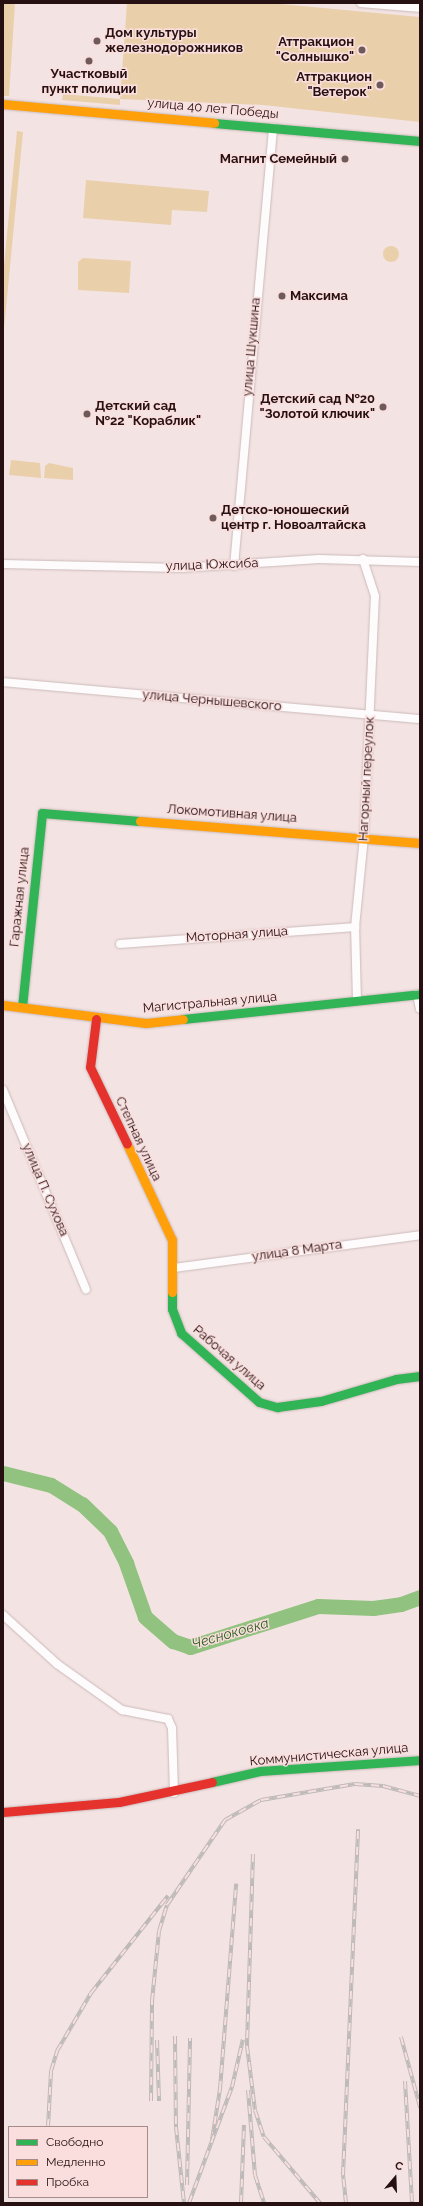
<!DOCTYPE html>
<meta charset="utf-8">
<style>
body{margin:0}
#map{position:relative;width:423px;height:2206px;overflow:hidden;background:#f3e4e3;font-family:Raleway,sans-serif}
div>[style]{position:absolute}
.green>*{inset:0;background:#eacfab}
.round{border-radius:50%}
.river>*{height:15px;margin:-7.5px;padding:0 7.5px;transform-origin:7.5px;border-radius:7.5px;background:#91c27f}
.roads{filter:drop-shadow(0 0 1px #ccbaba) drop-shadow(0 0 1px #ccbaba)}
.street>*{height:8px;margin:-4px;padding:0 4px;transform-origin:4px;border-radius:4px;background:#fdfbfb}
.fast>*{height:9px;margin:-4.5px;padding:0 4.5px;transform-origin:4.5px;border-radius:4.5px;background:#30b455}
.slow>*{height:9px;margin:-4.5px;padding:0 4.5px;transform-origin:4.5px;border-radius:4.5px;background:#ff9f0a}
.jam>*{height:9px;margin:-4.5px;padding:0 4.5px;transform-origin:4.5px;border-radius:4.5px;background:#e5322d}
.rail>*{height:4px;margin-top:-2px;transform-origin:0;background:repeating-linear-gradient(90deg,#f9dedd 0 8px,#bdb9b8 0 16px);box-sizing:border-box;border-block:1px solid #bdb9b8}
.dots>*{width:11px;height:11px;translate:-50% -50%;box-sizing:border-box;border:2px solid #f9dedd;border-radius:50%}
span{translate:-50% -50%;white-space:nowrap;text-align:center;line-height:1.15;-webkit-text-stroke:3px #f9dedd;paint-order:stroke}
.poi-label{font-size:13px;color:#261011;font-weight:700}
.left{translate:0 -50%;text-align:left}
.right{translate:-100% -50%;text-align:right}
.street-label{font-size:13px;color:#261011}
.water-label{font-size:14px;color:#2b5d1d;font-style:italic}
.frame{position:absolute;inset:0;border:4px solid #261011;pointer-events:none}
.legend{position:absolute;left:8px;top:2126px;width:140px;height:72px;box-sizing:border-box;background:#f9dedd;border:1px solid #a58c8b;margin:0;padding:5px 7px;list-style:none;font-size:12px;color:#261011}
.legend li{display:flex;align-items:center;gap:8px;height:20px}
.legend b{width:20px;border:1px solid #a58c8b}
.north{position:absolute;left:375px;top:2158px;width:40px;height:40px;-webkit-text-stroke:3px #f9dedd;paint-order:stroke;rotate:19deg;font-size:11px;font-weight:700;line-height:16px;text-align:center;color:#261011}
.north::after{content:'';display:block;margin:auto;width:14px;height:18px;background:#261011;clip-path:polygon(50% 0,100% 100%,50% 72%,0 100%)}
</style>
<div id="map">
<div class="green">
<div style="clip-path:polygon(3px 3px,15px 3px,9px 96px,3px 96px)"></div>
<div style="clip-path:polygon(127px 3px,270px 3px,420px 17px,420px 122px,263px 105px,120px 99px,120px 105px,62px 100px,63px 94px,120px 99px)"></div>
<div style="clip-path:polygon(17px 131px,23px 132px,4px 329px,3px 276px)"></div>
<div style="clip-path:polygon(86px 180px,209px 191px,207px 212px,172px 210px,171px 225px,83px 218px)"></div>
<div class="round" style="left:383px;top:246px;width:16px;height:16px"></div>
<div style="clip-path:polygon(83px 258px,131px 261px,129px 293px,78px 290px,78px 262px)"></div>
<div style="clip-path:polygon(11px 460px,40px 463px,41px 478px,9px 475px)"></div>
<div style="clip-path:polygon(49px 463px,73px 468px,73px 480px,44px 478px,45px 466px)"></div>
</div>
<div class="river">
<div style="left:3px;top:1473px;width:49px;rotate:14deg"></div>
<div style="left:51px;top:1485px;width:36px;rotate:32deg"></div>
<div style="left:82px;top:1504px;width:39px;rotate:44deg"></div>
<div style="left:110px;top:1531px;width:36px;rotate:63deg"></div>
<div style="left:126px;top:1563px;width:57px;rotate:70.6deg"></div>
<div style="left:145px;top:1617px;width:37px;rotate:41deg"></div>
<div style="left:173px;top:1641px;width:18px;rotate:19deg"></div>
<div style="left:190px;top:1647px;width:134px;rotate:-17.8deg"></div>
<div style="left:318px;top:1606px;width:55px;rotate:2.1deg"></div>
<div style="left:373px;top:1608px;width:28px;rotate:-8deg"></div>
<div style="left:401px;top:1604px;width:20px;rotate:-20deg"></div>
</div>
<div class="roads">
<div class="street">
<div style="left:361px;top:3px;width:59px;rotate:4.8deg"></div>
<div style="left:3px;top:564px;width:178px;rotate:1.3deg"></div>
<div style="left:181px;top:568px;width:138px;rotate:-3.7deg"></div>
<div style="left:319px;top:559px;width:101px;rotate:1.7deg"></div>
<div style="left:234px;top:566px;width:440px;rotate:-84.9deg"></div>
<div style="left:3px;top:682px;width:419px;rotate:5.1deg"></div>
<div style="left:120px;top:944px;width:236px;rotate:-4.1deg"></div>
<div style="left:417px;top:994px;width:15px;rotate:79deg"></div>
<div style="left:357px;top:1001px;width:74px;rotate:-91.5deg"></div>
<div style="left:355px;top:927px;width:90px;rotate:-84.3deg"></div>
<div style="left:364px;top:837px;width:241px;rotate:-87.4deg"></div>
<div style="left:375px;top:596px;width:39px;rotate:-108deg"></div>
<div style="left:3px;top:1090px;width:216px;rotate:67.4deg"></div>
<div style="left:174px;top:1268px;width:248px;rotate:-7.6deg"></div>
<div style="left:3px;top:1615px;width:73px;rotate:42.2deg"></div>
<div style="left:57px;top:1664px;width:80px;rotate:35.3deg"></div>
<div style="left:122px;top:1710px;width:47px;rotate:11.1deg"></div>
<div style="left:168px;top:1719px;width:10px;rotate:66deg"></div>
<div style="left:172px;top:1728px;width:65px;rotate:88.2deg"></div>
</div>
<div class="fast">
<div style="left:214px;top:123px;width:207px;rotate:5deg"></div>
<div style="left:22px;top:1007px;width:195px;rotate:-84.1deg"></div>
<div style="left:42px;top:813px;width:98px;rotate:4.7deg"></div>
<div style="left:183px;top:1019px;width:238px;rotate:-6deg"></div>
<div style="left:172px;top:1292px;width:17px;rotate:90deg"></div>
<div style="left:172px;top:1309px;width:26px;rotate:69deg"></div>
<div style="left:181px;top:1333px;width:104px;rotate:41.5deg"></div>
<div style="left:259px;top:1402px;width:19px;rotate:16deg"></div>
<div style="left:277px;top:1407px;width:44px;rotate:-7.8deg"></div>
<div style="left:321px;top:1401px;width:78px;rotate:-16.3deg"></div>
<div style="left:396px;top:1379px;width:24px;rotate:-7deg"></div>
<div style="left:212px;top:1782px;width:49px;rotate:-12.9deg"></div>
<div style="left:260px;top:1771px;width:160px;rotate:-3.9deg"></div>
</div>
<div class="slow">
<div style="left:3px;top:104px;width:212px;rotate:5.1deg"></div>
<div style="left:140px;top:821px;width:281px;rotate:4.5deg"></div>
<div style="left:3px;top:1005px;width:144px;rotate:7.2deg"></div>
<div style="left:146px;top:1023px;width:37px;rotate:-6deg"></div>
<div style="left:127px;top:1144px;width:106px;rotate:64.9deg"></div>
<div style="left:172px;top:1240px;width:52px;rotate:90deg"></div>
</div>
<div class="jam">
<div style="left:96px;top:1019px;width:48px;rotate:97.1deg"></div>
<div style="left:90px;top:1067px;width:85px;rotate:64.3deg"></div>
<div style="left:3px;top:1812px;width:116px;rotate:-4.9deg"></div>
<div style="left:119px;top:1802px;width:95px;rotate:-12.1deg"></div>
</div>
</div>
<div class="rail">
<div style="left:253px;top:1854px;width:192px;rotate:91.8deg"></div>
<div style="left:247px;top:2046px;width:64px;rotate:82.9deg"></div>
<div style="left:255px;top:2110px;width:28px;rotate:72deg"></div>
<div style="left:264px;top:2137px;width:87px;rotate:49.7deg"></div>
<div style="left:175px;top:2036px;width:91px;rotate:89.4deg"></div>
<div style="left:176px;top:2127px;width:76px;rotate:84deg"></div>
<div style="left:401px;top:2037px;width:73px;rotate:74.8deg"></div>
<div style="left:157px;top:2040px;width:61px;rotate:88.1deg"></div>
<div style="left:405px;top:2081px;width:122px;rotate:86.7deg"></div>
<div style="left:248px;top:2090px;width:85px;rotate:85.3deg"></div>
<div style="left:255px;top:2175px;width:29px;rotate:72deg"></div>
<div style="left:151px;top:2101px;width:100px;rotate:-89.4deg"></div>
<div style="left:152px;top:2001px;width:70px;rotate:-84.3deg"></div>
<div style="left:159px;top:1931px;width:27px;rotate:-73deg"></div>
<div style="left:167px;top:1905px;width:103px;rotate:-55.7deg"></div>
<div style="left:225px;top:1820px;width:41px;rotate:-29.1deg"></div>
<div style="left:261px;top:1800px;width:95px;rotate:-9.7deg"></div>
<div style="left:355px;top:1784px;width:28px;rotate:4deg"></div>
<div style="left:383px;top:1786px;width:38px;rotate:15deg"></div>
<div style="left:48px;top:2127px;width:56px;rotate:-86.9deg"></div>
<div style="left:51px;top:2071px;width:21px;rotate:-73deg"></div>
<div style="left:57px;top:2051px;width:67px;rotate:-59.6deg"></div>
<div style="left:91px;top:1993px;width:124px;rotate:-51.6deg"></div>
<div style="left:212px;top:2140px;width:52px;rotate:-81.1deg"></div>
<div style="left:220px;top:2089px;width:206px;rotate:-85.5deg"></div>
<div style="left:187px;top:2185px;width:147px;rotate:-88.8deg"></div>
<div style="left:189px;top:2203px;width:124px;rotate:-69.7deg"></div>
<div style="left:232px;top:2087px;width:49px;rotate:-77.1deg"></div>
<div style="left:241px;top:2203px;width:78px;rotate:-87.8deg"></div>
<div style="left:346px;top:2203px;width:28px;rotate:-96deg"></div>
<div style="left:343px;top:2175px;width:346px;rotate:-87.5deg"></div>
</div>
<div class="dots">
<div style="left:97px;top:41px;background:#6e5a5a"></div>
<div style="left:362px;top:50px;background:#6e5a5a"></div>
<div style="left:89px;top:61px;background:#6e5a5a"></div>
<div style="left:380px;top:85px;background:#6e5a5a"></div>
<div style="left:345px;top:159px;background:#6e5a5a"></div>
<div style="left:282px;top:296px;background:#6e5a5a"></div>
<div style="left:383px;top:407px;background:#6e5a5a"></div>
<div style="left:87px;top:414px;background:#6e5a5a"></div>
<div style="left:213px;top:518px;background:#6e5a5a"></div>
</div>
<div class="poi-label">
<span class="left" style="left:105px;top:41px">Дом культуры<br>железнодорожников</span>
<span class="right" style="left:354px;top:50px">Аттракцион<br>"Солнышко"</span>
<span style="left:89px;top:82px">Участковый<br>пункт полиции</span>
<span class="right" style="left:372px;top:85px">Аттракцион<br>"Ветерок"</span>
<span class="right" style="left:337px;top:159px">Магнит Семейный</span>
<span class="left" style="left:290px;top:296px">Максима</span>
<span class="right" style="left:375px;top:407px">Детский сад №20<br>"Золотой ключик"</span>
<span class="left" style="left:95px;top:414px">Детский сад<br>№22 "Кораблик"</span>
<span class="left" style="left:221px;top:518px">Детско-юношеский<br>центр г. Новоалтайска</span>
</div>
<div class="street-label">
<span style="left:213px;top:109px;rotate:5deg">улица 40 лет Победы</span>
<span style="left:252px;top:347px;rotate:-85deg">улица Шукшина</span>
<span style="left:212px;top:565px;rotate:-2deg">улица Южсиба</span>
<span style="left:212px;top:701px;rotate:5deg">улица Чернышевского</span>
<span style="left:367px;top:779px;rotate:-87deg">Нагорный переулок</span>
<span style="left:232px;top:814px;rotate:4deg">Локомотивная улица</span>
<span style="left:20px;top:897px;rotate:-84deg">Гаражная улица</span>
<span style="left:237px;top:935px;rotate:-4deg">Моторная улица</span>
<span style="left:210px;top:1003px;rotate:-5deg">Магистральная улица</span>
<span style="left:138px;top:1139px;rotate:65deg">Степная улица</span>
<span style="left:45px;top:1190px;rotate:67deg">улица П. Сухова</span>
<span style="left:297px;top:1251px;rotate:-8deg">улица 8 Марта</span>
<span style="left:229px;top:1358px;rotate:41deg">Рабочая улица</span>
<span style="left:329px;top:1755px;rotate:-5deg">Коммунистическая улица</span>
</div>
<div class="water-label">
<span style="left:230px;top:1633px;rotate:-16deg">Чесноковка</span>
</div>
<div class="frame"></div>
<ul class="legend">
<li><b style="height:5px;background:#30b455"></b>Свободно</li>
<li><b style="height:5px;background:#ff9f0a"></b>Медленно</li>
<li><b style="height:5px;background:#e5322d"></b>Пробка</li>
</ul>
<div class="north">С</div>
</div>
